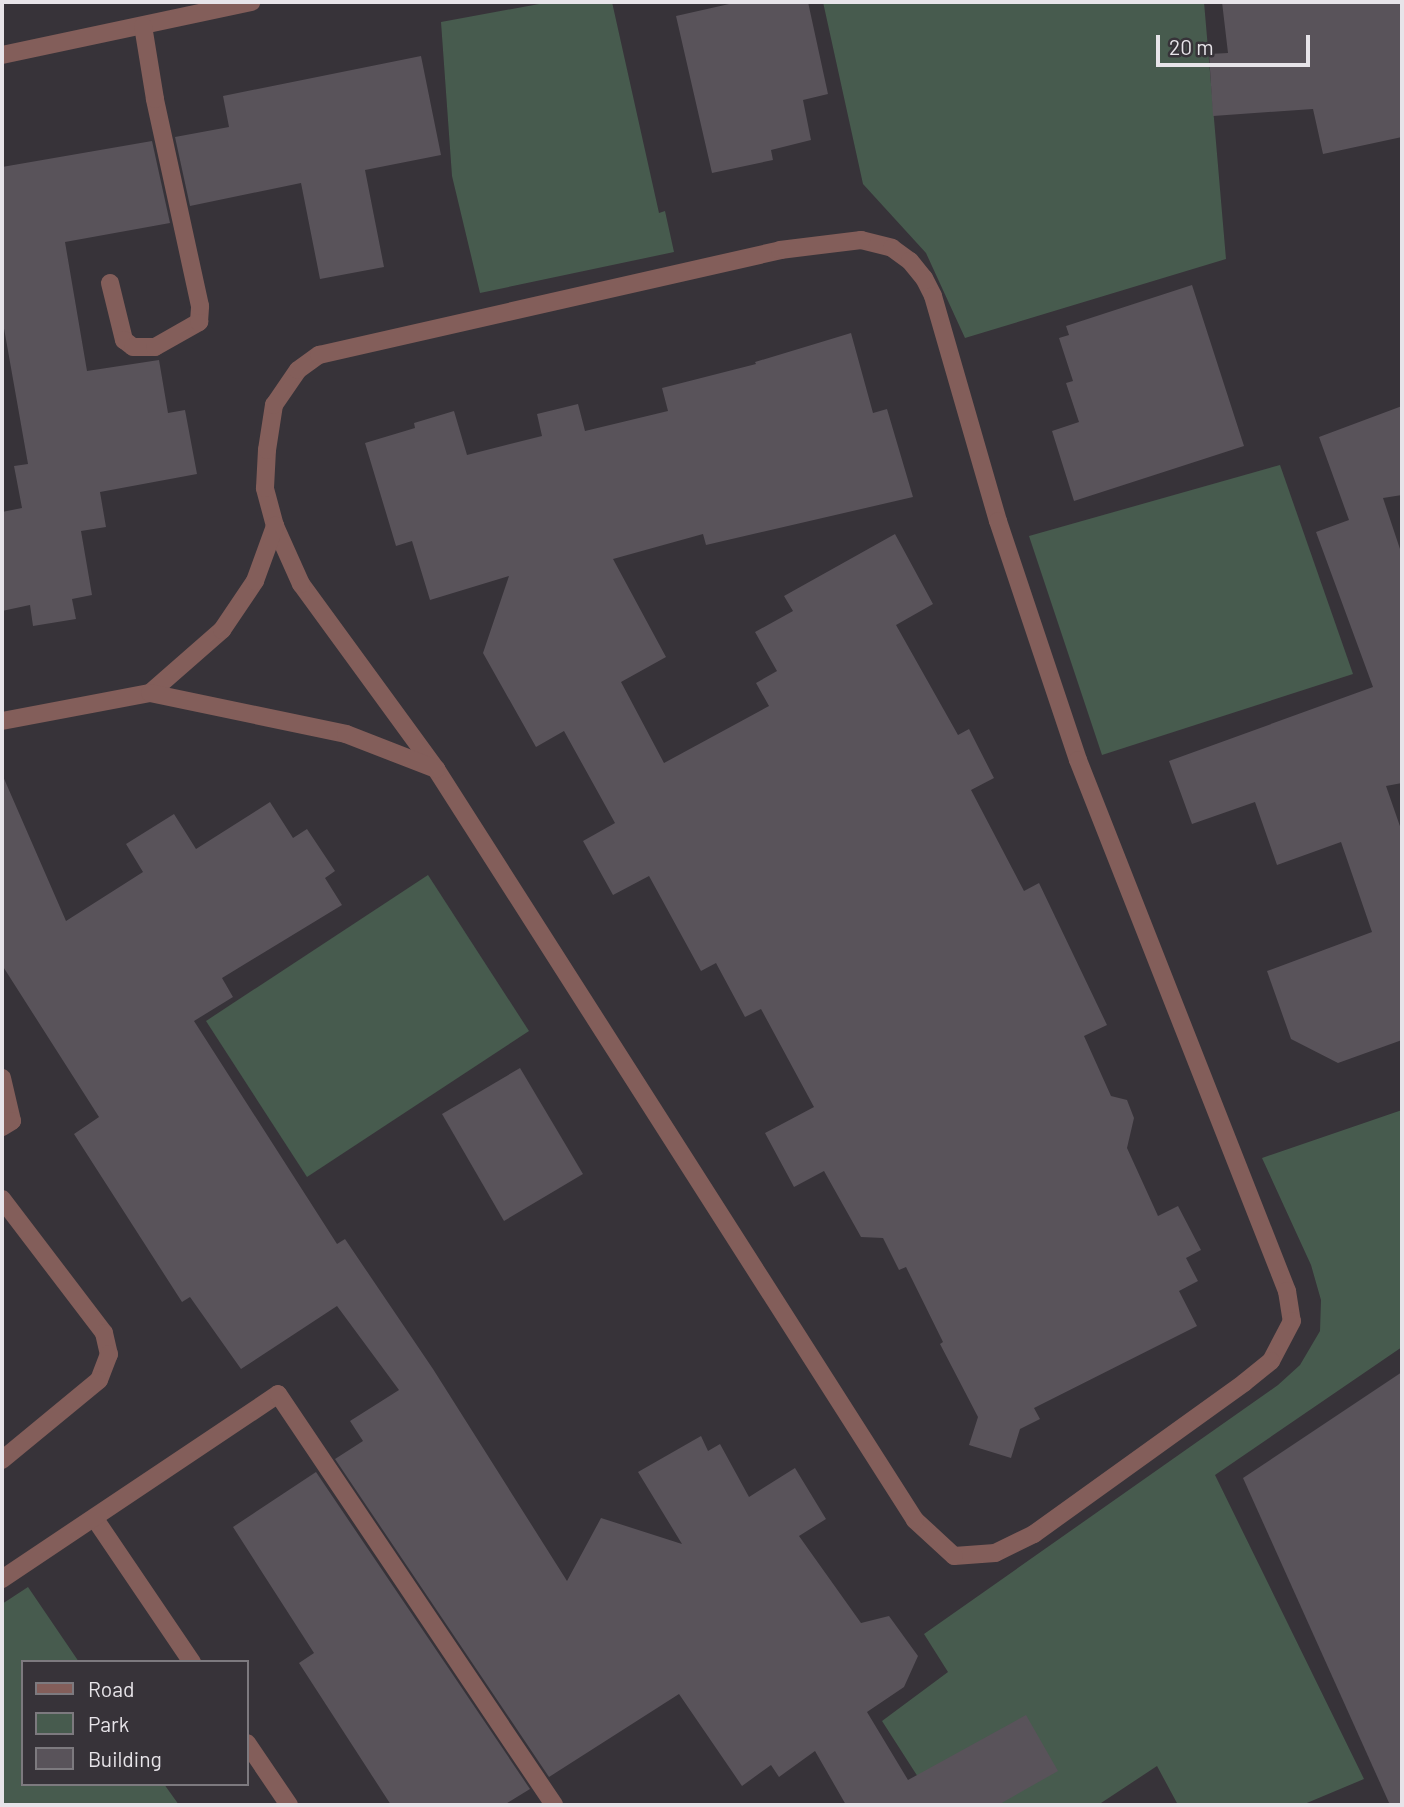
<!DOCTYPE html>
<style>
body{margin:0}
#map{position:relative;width:1404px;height:1807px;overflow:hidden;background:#373339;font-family:Barlow,sans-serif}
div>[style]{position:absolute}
.green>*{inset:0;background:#475b4e}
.building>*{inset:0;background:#59535a}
.minor>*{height:18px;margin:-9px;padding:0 9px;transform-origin:9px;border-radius:9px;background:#835e5a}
span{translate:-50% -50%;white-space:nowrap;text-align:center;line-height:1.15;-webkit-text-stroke:5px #373339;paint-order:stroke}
.frame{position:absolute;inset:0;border:4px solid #e7e4e9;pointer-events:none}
.legend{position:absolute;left:21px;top:1660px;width:228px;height:126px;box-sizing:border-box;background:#373339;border:2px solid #7d7a7f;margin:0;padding:9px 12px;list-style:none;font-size:21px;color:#e7e4e9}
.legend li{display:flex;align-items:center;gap:14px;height:35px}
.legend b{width:35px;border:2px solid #7d7a7f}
.scale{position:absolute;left:1156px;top:35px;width:154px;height:32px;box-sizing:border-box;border:4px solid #e7e4e9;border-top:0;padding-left:9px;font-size:21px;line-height:24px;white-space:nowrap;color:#e7e4e9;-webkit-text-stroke:5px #373339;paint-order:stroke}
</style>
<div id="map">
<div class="green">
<div style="clip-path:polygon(550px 2px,612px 2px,659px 213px,665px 211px,674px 252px,480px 293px,452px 176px,441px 22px)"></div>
<div style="clip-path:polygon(823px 2px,1204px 2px,1226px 259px,965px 338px,926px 253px,863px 184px)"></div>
<div style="clip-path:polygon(1280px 465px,1353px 674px,1102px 755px,1029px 536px)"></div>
<div style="clip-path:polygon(428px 875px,529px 1031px,307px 1177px,206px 1021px)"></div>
<div style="clip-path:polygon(1402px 1110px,1402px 1347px,1215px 1475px,1364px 1779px,1302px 1805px,1178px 1805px,1157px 1766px,1098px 1805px,936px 1805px,882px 1721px,948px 1672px,924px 1634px,1278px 1385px,1300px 1365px,1320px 1331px,1321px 1300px,1311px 1265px,1262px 1158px)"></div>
<div style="clip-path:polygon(28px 1587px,79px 1662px,23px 1662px,23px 1784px,164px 1784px,179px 1805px,2px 1805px,2px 1604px)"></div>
</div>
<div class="building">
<div style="clip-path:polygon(738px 2px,808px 2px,828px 94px,803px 100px,811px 140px,771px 150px,773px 160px,712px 173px,676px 16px)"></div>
<div style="clip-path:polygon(1222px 2px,1402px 2px,1402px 137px,1323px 154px,1313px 109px,1213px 116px,1209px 54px,1228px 53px)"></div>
<div style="clip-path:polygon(421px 56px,441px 155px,365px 170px,384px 267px,320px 279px,301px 183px,190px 206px,175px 137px,229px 127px,223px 96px)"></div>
<div style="clip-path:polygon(152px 141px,170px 223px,65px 242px,87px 371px,159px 360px,168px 413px,185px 410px,197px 474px,100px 492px,106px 527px,81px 531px,92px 595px,72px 599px,76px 619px,33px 626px,30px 605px,2px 611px,2px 512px,22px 508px,14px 466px,28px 464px,2px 317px,2px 167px)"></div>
<div style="clip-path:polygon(1192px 285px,1244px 446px,1074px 501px,1052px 431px,1079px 422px,1066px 383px,1073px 381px,1059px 338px,1069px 335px,1066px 326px)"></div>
<div style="clip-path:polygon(851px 333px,873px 413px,887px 409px,913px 497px,706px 545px,703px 534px,613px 559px,666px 657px,621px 682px,664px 763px,769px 706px,756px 683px,777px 671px,755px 632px,793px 611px,784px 596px,895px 534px,933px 604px,896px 625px,958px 735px,969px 729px,994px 778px,971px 790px,1024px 891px,1039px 883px,1107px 1025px,1084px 1036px,1111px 1096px,1127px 1100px,1134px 1118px,1127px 1148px,1158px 1216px,1178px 1206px,1201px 1250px,1186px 1258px,1198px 1281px,1179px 1291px,1197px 1326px,1034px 1408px,1040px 1419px,1020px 1429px,1011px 1458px,969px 1445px,978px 1417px,940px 1344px,943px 1342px,906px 1267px,899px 1270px,883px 1238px,861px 1237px,824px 1171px,794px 1187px,765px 1133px,814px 1107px,761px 1009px,745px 1017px,716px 963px,701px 971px,649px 876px,613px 895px,583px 841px,615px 823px,564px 731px,536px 747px,483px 653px,509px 576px,430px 600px,412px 541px,396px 546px,365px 443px,415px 428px,414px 423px,454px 411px,467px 455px,542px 436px,537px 414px,578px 404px,585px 431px,668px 411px,662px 388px,756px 364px,755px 362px)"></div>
<div style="clip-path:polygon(1402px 406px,1402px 495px,1383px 498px,1402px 555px,1402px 783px,1386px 786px,1402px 832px,1402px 1040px,1338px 1063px,1291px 1039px,1267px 971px,1372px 932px,1341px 842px,1277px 865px,1255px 802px,1192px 824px,1169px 761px,1373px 687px,1316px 532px,1349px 520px,1319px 437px)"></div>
<div style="clip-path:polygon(2px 774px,66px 921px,143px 872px,126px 844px,174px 814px,196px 849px,270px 802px,293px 838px,307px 829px,335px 871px,325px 878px,342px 905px,222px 978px,233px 997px,194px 1021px,337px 1244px,345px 1239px,433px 1369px,567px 1581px,601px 1518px,682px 1544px,638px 1472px,701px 1436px,708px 1451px,720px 1444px,749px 1497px,795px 1468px,826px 1519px,799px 1536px,861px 1623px,889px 1616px,918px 1656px,904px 1687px,867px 1712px,908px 1780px,1026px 1715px,1058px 1771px,998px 1805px,846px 1805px,815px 1751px,779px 1777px,771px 1765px,742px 1786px,679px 1694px,549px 1777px,335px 1459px,363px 1441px,350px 1421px,399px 1390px,337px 1306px,241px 1369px,190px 1297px,182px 1302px,74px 1134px,99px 1117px,2px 965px)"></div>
<div style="clip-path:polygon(520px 1068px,583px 1174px,504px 1221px,442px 1114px)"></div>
<div style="clip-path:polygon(1402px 1372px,1402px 1805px,1390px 1805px,1243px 1478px)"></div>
<div style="clip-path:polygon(316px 1472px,530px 1789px,504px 1805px,391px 1805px,299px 1663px,314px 1653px,233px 1527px)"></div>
</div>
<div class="minor">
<div style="left:2px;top:55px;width:255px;rotate:-12deg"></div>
<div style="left:861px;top:240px;width:32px;rotate:14deg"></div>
<div style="left:892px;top:248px;width:22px;rotate:36deg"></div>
<div style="left:910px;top:261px;width:22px;rotate:51deg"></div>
<div style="left:924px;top:278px;width:20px;rotate:63deg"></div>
<div style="left:933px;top:296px;width:234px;rotate:73.9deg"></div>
<div style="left:998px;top:521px;width:252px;rotate:71.5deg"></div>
<div style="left:1078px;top:760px;width:571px;rotate:68.52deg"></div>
<div style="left:1287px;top:1291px;width:30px;rotate:81deg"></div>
<div style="left:1292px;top:1321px;width:45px;rotate:117.7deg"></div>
<div style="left:1271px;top:1361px;width:35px;rotate:141deg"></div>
<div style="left:1244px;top:1383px;width:259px;rotate:144.3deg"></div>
<div style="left:1034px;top:1534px;width:43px;rotate:154deg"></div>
<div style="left:995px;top:1553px;width:41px;rotate:175.8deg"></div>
<div style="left:954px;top:1556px;width:53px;rotate:-137.3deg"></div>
<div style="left:915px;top:1520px;width:891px;rotate:-122.53deg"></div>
<div style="left:436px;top:769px;width:229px;rotate:-126.1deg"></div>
<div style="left:301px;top:584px;width:64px;rotate:-114.1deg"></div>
<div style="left:275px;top:526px;width:39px;rotate:-105deg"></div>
<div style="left:265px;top:488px;width:38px;rotate:-87deg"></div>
<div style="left:267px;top:450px;width:46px;rotate:-81.2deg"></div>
<div style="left:274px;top:405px;width:42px;rotate:-55.6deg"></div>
<div style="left:298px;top:370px;width:26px;rotate:-36deg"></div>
<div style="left:319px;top:355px;width:473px;rotate:-12.8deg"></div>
<div style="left:780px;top:250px;width:82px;rotate:-7deg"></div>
<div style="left:110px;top:283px;width:59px;rotate:76.2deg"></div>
<div style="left:124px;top:340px;width:11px;rotate:38deg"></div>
<div style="left:133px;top:347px;width:22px"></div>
<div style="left:155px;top:347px;width:51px;rotate:-29.6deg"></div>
<div style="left:199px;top:322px;width:16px;rotate:-86deg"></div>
<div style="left:200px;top:306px;width:212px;rotate:-102.3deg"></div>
<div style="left:155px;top:99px;width:74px;rotate:-99.3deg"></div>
<div style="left:150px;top:693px;width:96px;rotate:-41.2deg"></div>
<div style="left:222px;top:630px;width:59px;rotate:-56deg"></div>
<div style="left:255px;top:581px;width:59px;rotate:-70deg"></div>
<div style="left:2px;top:721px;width:151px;rotate:-10.7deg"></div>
<div style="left:150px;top:693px;width:200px;rotate:11.8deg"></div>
<div style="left:346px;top:734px;width:97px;rotate:21.3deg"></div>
<div style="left:2px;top:1078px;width:44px;rotate:76.9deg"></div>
<div style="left:12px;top:1121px;width:12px;rotate:149deg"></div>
<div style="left:2px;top:1199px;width:168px;rotate:52.7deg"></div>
<div style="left:104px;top:1333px;width:22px;rotate:77deg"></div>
<div style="left:109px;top:1354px;width:28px;rotate:111deg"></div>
<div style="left:99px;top:1380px;width:126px;rotate:140.5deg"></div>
<div style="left:95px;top:1519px;width:173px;rotate:55.9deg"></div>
<div style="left:2px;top:1579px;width:332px;rotate:-33.8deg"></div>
<div style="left:278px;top:1394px;width:495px;rotate:56.1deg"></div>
<div style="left:247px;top:1743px;width:75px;rotate:55.9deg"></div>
</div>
<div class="frame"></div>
<ul class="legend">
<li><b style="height:9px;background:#835e5a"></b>Road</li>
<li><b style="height:19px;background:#475b4e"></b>Park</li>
<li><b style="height:19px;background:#59535a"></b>Building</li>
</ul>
<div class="scale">20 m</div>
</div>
